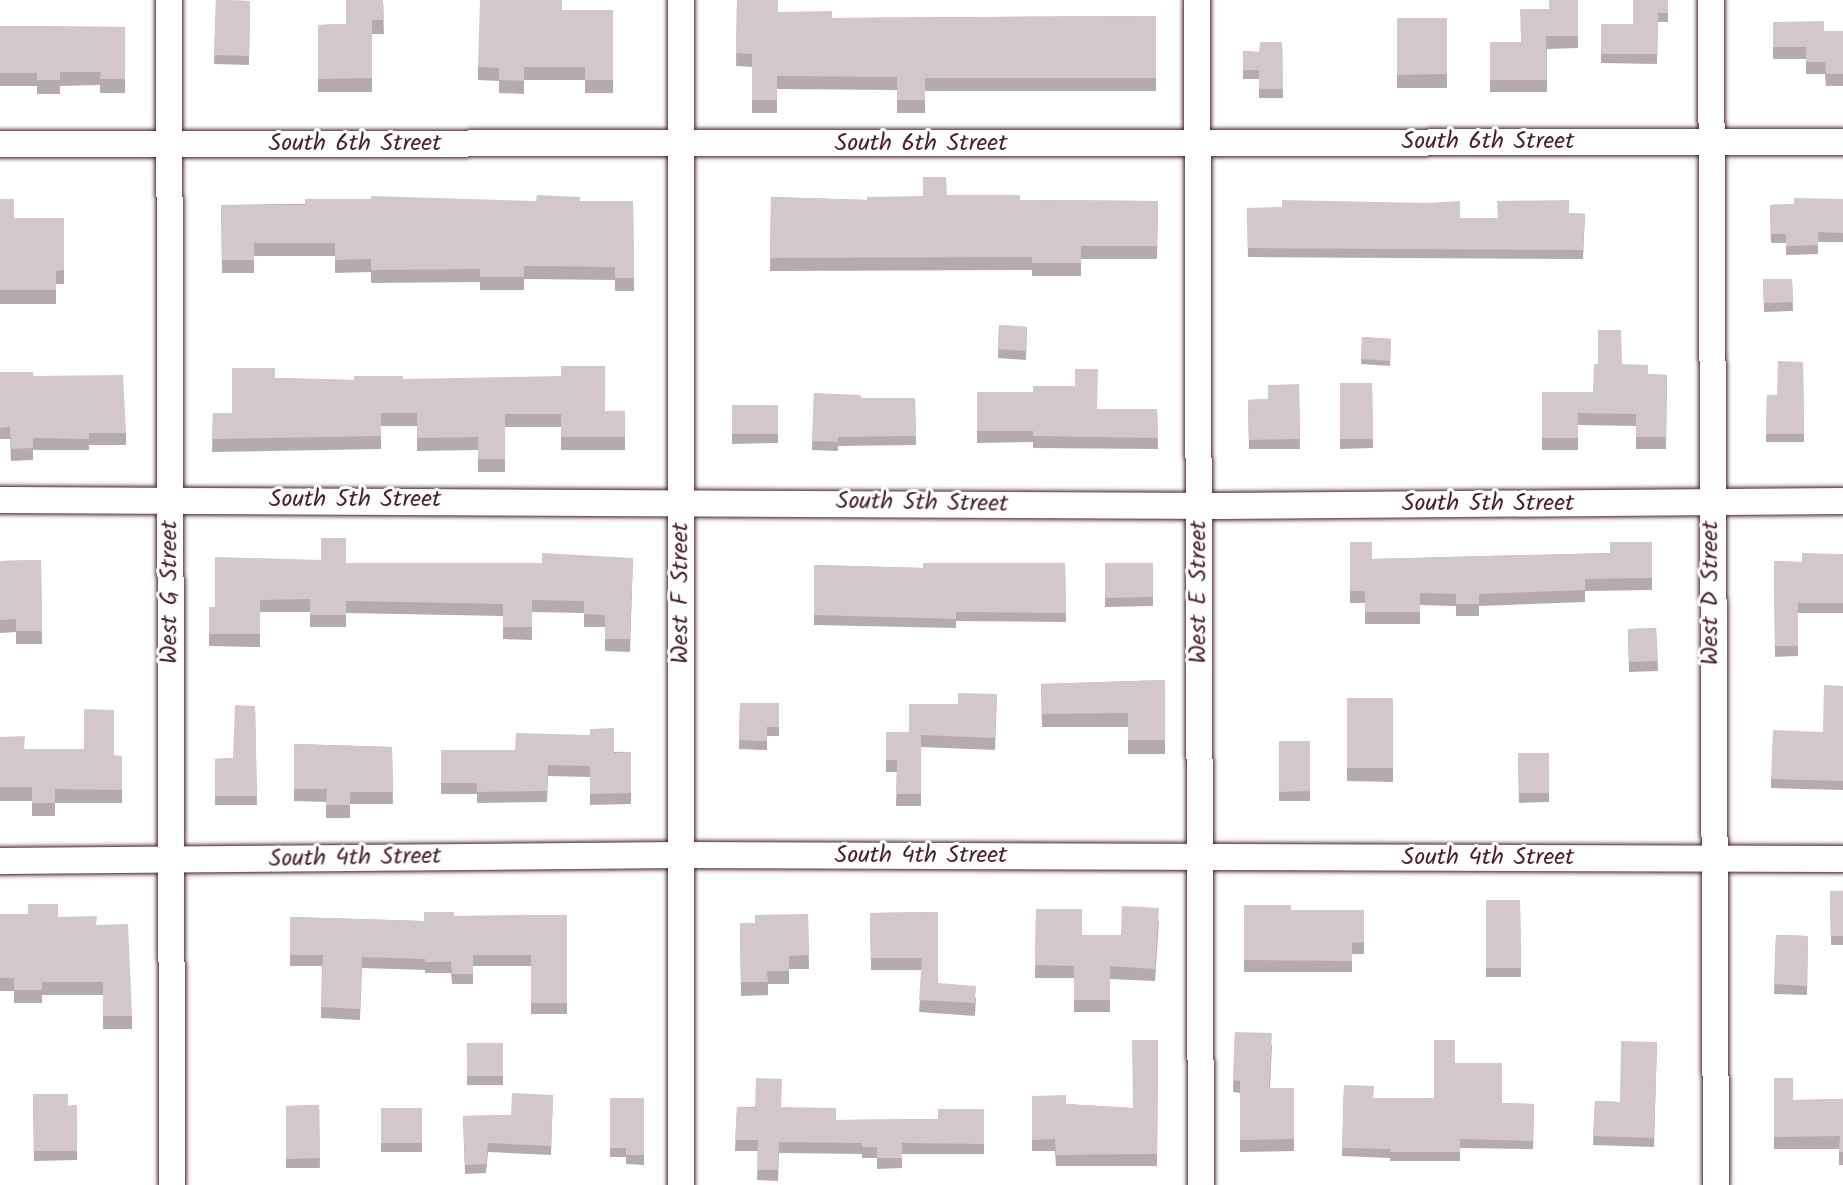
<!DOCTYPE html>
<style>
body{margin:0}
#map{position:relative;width:1843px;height:1185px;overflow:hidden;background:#fff;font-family:Kalam,sans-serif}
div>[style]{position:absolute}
.roads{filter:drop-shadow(0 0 2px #4a1f2b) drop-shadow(0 0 2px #4a1f2b)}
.minor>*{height:26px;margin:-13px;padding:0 13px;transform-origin:13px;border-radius:13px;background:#fff}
.wall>*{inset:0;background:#b5abaf}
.building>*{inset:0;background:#d2c7cb}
span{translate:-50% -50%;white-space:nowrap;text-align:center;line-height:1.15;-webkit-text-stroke:6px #fff;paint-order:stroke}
.street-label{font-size:24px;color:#4a1f2b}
</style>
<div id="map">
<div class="roads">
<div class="minor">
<div style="left:169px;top:0;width:1185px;rotate:89.85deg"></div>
<div style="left:681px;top:0;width:1185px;rotate:90deg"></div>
<div style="left:1197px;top:0;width:1185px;rotate:89.81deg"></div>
<div style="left:1711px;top:0;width:1185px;rotate:89.76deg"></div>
<div style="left:0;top:144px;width:1843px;rotate:-0.06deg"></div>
<div style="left:0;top:500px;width:1221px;rotate:0.28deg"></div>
<div style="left:1221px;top:506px;width:622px;rotate:-0.46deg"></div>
<div style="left:0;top:861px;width:681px;rotate:-0.5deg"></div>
<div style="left:681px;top:855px;width:1162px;rotate:0.2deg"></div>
</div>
</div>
<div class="wall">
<div style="clip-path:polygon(216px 0,250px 1px,249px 65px,214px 64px)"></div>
<div style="clip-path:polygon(383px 0,384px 34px,372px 34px,372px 92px,318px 92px,318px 25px,346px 24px)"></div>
<div style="clip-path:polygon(737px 0,778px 12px,832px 18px,1156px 16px,1156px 91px,925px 91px,925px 113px,897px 113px,897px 90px,777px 89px,777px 113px,752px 113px,752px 67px,736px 66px)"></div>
<div style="clip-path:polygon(1578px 0,1578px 48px,1547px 49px,1547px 92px,1490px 92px,1490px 42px,1521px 42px,1549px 9px)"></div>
<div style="clip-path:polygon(1668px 0,1668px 22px,1658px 22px,1657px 64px,1601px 63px,1601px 24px,1633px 24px)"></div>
<div style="clip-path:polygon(562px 10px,613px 10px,613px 93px,585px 93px,585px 80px,524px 80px,524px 94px,499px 93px,499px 81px,478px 80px,478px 67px)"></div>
<div style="clip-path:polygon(1397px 18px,1447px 18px,1447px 88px,1397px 88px)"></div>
<div style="clip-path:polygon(1773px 22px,1824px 31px,1843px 31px,1843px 86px,1826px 86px,1825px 74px,1806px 74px,1806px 59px,1773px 59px)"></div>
<div style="clip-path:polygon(0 26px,125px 27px,125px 93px,100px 93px,100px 85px,60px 86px,60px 94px,37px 94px,37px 86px,0 86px)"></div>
<div style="clip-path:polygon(1282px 42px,1283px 98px,1259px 98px,1259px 79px,1243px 79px,1243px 51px,1259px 52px)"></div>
<div style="clip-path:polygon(947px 195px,1020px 200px,1158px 201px,1157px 259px,1081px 259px,1081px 276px,1032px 276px,1032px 270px,770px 271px,771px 197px,867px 200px)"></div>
<div style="clip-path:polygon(0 199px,14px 218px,64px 218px,64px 284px,56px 284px,56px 304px,0 304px)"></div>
<div style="clip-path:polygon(1843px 199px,1843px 242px,1818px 242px,1818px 254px,1786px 255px,1786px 243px,1771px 243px,1770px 205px,1794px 204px)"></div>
<div style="clip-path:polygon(536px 201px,633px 201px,634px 291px,615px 291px,615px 280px,524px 279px,524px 290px,480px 290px,480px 282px,371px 283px,371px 272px,335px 273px,335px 256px,254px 256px,254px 273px,222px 273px,221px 205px)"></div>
<div style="clip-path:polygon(1247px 208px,1460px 218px,1497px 218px,1569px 213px,1585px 214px,1583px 259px,1248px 257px)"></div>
<div style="clip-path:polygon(1763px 279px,1792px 279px,1793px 311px,1764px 312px)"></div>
<div style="clip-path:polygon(999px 325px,1027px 327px,1026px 360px,998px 358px)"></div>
<div style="clip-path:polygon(1362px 337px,1391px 339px,1390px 366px,1361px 364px)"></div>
<div style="clip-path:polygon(1803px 362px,1804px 442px,1766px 442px,1767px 395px,1777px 395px)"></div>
<div style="clip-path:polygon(1622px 364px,1648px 374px,1667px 375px,1666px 449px,1636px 449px,1636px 426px,1578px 425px,1578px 450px,1542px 450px,1542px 392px,1593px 392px)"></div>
<div style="clip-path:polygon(0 372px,33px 376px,126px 433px,126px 445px,89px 445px,89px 450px,33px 450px,33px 460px,11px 461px,10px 439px,0 439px)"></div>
<div style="clip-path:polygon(275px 378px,354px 380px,403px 379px,605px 411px,625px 411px,625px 450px,561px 450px,561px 427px,505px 427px,505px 472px,478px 472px,478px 450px,417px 451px,417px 426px,381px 426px,381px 449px,212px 452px,213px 413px,232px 413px)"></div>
<div style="clip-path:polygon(1340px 383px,1372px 383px,1373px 448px,1340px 449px)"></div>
<div style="clip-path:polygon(1299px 384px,1300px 449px,1249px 449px,1248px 400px,1268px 399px)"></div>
<div style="clip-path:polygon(977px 392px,1097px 409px,1157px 409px,1158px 449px,1033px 448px,1033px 442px,977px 443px)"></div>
<div style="clip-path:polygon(814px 393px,861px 398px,915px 398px,916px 445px,838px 446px,838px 451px,812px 450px)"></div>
<div style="clip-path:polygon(732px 405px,778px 405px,778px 443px,732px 444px)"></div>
<div style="clip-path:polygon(1350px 542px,1372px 559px,1610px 553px,1652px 542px,1652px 590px,1585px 591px,1585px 602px,1479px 606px,1479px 616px,1456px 616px,1456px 606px,1420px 605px,1420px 624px,1365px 624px,1365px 603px,1350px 603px)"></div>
<div style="clip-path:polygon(1843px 554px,1843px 613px,1798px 613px,1798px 656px,1775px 657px,1774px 561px,1802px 562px)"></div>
<div style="clip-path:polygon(633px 558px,630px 652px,605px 651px,605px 627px,584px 627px,584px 613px,532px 612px,532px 640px,503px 639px,503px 616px,346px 613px,346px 627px,310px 627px,310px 612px,260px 612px,260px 647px,209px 646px,209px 607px,215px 607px,346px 563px,542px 563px)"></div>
<div style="clip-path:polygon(41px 560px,42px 644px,16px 644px,16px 632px,0 633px,0 561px)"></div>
<div style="clip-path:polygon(1065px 563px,1066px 622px,956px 621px,956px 628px,814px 625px,814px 565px,923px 568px)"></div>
<div style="clip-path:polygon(1105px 563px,1153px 563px,1153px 606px,1105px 607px)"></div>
<div style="clip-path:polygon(1656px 628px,1658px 671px,1629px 672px,1628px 629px)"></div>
<div style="clip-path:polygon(1165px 680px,1165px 754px,1128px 754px,1128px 727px,1042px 727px,1041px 684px)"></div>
<div style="clip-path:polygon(1843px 686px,1843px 790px,1771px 788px,1771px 779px,1823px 732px)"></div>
<div style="clip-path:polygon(997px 694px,995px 750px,921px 747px,921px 806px,896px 806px,897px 772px,886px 772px,886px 732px,909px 732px,958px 704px)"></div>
<div style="clip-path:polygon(1347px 698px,1393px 698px,1393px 782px,1347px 781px)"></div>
<div style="clip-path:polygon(740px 703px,779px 703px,779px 736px,767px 736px,767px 750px,739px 749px)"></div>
<div style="clip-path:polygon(255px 706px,257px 805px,215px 805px,215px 759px,233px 758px)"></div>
<div style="clip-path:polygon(0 737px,25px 749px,122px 756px,122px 803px,55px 803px,55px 816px,32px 816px,32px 801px,0 801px)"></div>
<div style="clip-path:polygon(1279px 741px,1310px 741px,1310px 801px,1279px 801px)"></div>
<div style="clip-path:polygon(294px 744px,392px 747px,393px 804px,350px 804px,350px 818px,326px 818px,326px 802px,294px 801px)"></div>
<div style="clip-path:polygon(441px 750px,631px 752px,631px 804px,590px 805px,590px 777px,548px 776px,547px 802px,477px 803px,477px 794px,441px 794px)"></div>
<div style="clip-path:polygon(1518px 753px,1549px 753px,1549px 802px,1519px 803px)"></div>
<div style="clip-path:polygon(1830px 891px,1843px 891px,1843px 945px,1831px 945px)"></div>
<div style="clip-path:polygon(1486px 900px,1520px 900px,1521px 977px,1486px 977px)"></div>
<div style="clip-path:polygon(1244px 905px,1291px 910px,1364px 910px,1364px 954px,1352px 954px,1352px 972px,1244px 972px)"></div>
<div style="clip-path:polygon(1036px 909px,1082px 935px,1121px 935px,1159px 921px,1155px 981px,1110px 979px,1110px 1012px,1074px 1012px,1074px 978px,1035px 978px)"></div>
<div style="clip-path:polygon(938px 912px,938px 983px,976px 998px,975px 1016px,919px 1012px,922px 970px,871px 970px,870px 913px)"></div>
<div style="clip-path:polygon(0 914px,28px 914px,58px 917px,96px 925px,132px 1016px,132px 1029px,103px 1029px,103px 995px,42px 995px,42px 1003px,14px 1003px,14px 991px,0 991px)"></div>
<div style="clip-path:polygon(808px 914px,809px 969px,789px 969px,789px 984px,768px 984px,768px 995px,741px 996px,740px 923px,755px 923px)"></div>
<div style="clip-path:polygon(567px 915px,567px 1014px,531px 1014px,531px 966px,473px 966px,473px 984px,452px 984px,451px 973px,425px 973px,425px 970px,362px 968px,360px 1020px,321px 1018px,322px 966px,290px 966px,290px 917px,424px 921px,454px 916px)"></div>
<div style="clip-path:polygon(1776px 935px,1808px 936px,1807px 995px,1774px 994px)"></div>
<div style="clip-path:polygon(1235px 1032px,1272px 1045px,1270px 1088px,1294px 1088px,1294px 1151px,1240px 1152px,1240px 1093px,1233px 1092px)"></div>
<div style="clip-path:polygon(1158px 1040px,1157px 1166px,1056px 1166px,1055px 1151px,1032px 1151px,1032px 1096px,1066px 1104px,1133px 1108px)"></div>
<div style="clip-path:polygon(1657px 1042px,1654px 1147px,1593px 1145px,1595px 1101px,1620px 1102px)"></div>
<div style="clip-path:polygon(467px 1043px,503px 1043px,503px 1085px,467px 1085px)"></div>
<div style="clip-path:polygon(1455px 1063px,1502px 1103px,1534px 1104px,1533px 1149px,1460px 1148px,1460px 1161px,1390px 1161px,1390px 1158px,1342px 1156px,1344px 1085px,1373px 1098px,1434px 1098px)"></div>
<div style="clip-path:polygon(1774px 1078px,1793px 1100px,1843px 1099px,1843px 1165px,1839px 1165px,1839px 1149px,1774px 1149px)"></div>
<div style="clip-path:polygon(33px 1094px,68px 1106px,77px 1105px,77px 1160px,34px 1161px)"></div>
<div style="clip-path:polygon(553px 1095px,551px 1155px,488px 1152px,486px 1173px,465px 1174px,463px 1116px,511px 1115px)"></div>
<div style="clip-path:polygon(610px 1098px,644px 1098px,644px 1165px,626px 1164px,626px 1157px,610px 1157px)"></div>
<div style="clip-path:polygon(319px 1105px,320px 1168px,286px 1168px,286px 1106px)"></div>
<div style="clip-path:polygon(737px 1107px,781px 1107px,836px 1120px,938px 1119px,984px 1109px,984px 1154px,902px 1154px,902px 1168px,877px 1169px,877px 1158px,862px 1158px,862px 1154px,779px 1153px,778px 1181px,757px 1180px,758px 1151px,735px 1151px)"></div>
<div style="clip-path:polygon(381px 1108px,422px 1108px,422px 1152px,381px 1152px)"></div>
</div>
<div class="building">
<div style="clip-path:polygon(216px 0,250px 1px,249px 56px,214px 55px)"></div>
<div style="clip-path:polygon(346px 0,383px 0,384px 20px,372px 20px,372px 78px,318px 79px,318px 25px,346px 24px)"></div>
<div style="clip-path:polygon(480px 0,562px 0,562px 10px,613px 10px,613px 80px,585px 80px,585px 67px,524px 67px,524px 81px,499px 80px,499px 68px,478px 67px)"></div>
<div style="clip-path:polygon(737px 0,778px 0,778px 12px,832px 11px,832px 18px,1156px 16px,1156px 78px,925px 78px,925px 100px,897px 100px,897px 77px,777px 76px,777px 100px,752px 100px,752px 54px,736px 53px)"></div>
<div style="clip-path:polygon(1549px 0,1578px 0,1578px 36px,1546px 36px,1547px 80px,1490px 80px,1490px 42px,1521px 42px,1520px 9px,1549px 9px)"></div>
<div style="clip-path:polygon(1633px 0,1668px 0,1668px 13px,1658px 13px,1657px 54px,1601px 54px,1601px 24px,1633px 24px)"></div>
<div style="clip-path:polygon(1397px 18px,1447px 18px,1447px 74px,1397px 75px)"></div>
<div style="clip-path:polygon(1824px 21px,1824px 31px,1843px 31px,1843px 74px,1826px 74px,1825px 62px,1806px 62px,1806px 47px,1773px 47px,1773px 22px)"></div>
<div style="clip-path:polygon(0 26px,125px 27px,125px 79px,100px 79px,101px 72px,60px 72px,60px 80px,37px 80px,37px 73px,0 73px)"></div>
<div style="clip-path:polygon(1260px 42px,1282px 42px,1283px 89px,1259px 89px,1259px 70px,1243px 70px,1243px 51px,1259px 52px)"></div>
<div style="clip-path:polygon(923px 177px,946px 177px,947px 195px,1020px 195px,1020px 200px,1158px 201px,1157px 246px,1081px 246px,1081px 263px,1032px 263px,1032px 257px,770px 258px,771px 197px,867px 200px,867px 197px,923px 196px)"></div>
<div style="clip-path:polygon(537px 195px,580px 197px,580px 201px,633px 201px,634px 278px,615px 278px,615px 267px,524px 266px,524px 277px,480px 277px,480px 269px,371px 270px,371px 259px,335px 260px,335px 243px,254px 243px,254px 260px,222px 260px,221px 205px,305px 205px,305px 199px,371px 199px,371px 196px,536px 201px)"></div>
<div style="clip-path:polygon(1794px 198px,1843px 199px,1843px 233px,1818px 232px,1818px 245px,1786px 246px,1786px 234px,1771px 234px,1770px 205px,1794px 204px)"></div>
<div style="clip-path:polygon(0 199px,14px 199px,14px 218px,64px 218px,64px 270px,56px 271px,56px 290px,0 290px)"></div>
<div style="clip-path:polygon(1282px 200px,1428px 203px,1460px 201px,1460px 218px,1498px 218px,1497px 201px,1569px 200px,1569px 213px,1585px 214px,1583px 250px,1248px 248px,1247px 208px,1282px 207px)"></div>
<div style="clip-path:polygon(1763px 279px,1792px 279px,1793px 302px,1764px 303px)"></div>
<div style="clip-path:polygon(999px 325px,1027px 327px,1026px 351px,998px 349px)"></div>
<div style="clip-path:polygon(1598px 330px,1621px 330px,1622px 364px,1648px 365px,1648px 374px,1667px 375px,1666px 437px,1636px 437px,1636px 414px,1578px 413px,1578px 438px,1542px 438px,1542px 392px,1593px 392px,1594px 364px,1598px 364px)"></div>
<div style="clip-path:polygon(1362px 337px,1391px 339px,1390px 361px,1361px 359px)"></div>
<div style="clip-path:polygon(1778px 361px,1803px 362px,1804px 434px,1766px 434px,1767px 395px,1777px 395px)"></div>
<div style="clip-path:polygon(561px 366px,605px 366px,605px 411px,625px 411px,625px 437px,561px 437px,561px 414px,505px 414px,505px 459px,478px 459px,478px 437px,417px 438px,417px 413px,381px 413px,381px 436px,212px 439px,213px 413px,232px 413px,232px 368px,275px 368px,275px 378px,354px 380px,354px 376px,403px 376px,403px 379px,561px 376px)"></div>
<div style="clip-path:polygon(1075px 369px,1098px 369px,1097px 409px,1157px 409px,1158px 438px,1033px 436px,1033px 431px,977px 431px,977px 392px,1033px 392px,1033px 386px,1075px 386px)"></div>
<div style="clip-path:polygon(0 372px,33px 372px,33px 376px,123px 375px,126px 433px,89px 433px,89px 439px,33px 438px,33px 448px,11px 449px,10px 427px,0 428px)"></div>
<div style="clip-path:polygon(1340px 383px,1372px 383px,1373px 439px,1340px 439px)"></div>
<div style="clip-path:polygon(1299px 384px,1300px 439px,1249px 440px,1248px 400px,1268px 399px,1268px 385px)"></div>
<div style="clip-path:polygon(814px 393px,861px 395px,861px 398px,915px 398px,916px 436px,838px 437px,838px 442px,812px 441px)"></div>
<div style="clip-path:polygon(732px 405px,778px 405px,778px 434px,732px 434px)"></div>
<div style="clip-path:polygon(321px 538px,346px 538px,346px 563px,542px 563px,542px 553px,633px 558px,630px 639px,605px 639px,605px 615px,584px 614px,584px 601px,532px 600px,532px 627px,503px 627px,503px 604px,346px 601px,346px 615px,310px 615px,310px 599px,260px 600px,260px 634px,209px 634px,209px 607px,215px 607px,215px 557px,321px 560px)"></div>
<div style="clip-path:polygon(1350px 542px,1372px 542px,1372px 559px,1610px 553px,1610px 542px,1652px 542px,1652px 578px,1585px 579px,1585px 590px,1479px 594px,1479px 604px,1456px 604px,1456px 594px,1420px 593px,1420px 612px,1365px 612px,1365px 591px,1350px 591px)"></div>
<div style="clip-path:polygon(1802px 553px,1843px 554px,1843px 603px,1798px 603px,1798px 646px,1775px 646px,1774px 561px,1802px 562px)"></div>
<div style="clip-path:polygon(41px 560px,42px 631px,16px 631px,16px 619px,0 620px,0 561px)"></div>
<div style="clip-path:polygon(923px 563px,1065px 563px,1066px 613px,956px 612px,956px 619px,814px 615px,814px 565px,923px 568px)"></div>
<div style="clip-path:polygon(1105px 563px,1153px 563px,1153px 597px,1105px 598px)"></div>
<div style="clip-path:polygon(1656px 628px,1658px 661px,1629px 662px,1628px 629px)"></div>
<div style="clip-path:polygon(1165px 680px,1165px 740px,1128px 740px,1128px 713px,1042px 714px,1041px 684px)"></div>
<div style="clip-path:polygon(1824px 685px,1843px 686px,1843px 781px,1771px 779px,1773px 730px,1823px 732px)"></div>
<div style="clip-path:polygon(958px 693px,997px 694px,995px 738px,921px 735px,921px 794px,896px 794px,897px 760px,886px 760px,886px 732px,909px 732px,909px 704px,958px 704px)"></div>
<div style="clip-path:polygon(1347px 698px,1393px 698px,1393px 768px,1347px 768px)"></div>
<div style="clip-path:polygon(740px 703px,779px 703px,779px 727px,767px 727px,767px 741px,739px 740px)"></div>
<div style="clip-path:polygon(235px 705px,255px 706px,257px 796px,215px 796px,215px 759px,233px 758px)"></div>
<div style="clip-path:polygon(84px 709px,114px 710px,114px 756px,122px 756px,122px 790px,55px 789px,55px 803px,32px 803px,32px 787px,0 787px,0 737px,25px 736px,24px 749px,84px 749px)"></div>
<div style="clip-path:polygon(614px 728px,614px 753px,631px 752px,631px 793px,590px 794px,590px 766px,548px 765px,547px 791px,477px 792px,477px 783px,441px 783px,441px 750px,515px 750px,516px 733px,590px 735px,590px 729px)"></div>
<div style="clip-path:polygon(1279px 741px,1310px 741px,1310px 791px,1279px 792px)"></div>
<div style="clip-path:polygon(294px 744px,392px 747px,393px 792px,350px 792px,350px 805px,326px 805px,327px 789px,294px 789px)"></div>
<div style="clip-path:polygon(1518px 753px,1549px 753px,1549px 793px,1519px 793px)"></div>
<div style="clip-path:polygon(1830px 891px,1843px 891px,1843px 936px,1831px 936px)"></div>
<div style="clip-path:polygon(1486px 900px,1520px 900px,1521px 968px,1486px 968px)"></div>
<div style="clip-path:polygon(28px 904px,58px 904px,58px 917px,97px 916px,96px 925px,128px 924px,132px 1016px,103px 1016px,103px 982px,42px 982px,42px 990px,14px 990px,14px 978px,0 978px,0 914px,28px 914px)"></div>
<div style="clip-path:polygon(1244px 905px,1291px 905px,1291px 910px,1364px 910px,1364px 942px,1352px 943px,1352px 961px,1244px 960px)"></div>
<div style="clip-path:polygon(1122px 906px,1159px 908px,1155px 969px,1110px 966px,1110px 1000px,1074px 1000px,1074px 966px,1035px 965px,1036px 909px,1082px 909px,1082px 935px,1121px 935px)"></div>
<div style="clip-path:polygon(424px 912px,454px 912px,454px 916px,567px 915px,567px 1003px,531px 1003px,531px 955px,473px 955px,473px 974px,452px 974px,451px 962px,425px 962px,425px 959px,362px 957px,360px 1009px,321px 1007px,323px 955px,290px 955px,290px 917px,424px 921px)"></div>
<div style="clip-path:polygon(938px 912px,938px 983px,976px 986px,975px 1003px,919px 1000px,922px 958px,871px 958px,870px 913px)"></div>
<div style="clip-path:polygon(808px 914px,809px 955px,789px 956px,789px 971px,767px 971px,768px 982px,741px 982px,740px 923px,755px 923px,755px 915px)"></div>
<div style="clip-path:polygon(1776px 935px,1808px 936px,1807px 986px,1774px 984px)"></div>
<div style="clip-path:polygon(1235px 1032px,1272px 1033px,1269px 1088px,1294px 1088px,1294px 1139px,1240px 1140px,1240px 1081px,1233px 1080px)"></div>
<div style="clip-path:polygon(1132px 1040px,1158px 1040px,1157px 1154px,1056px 1155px,1055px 1139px,1032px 1140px,1032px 1096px,1066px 1095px,1066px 1104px,1133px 1108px)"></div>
<div style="clip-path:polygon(1434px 1040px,1455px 1040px,1455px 1063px,1502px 1063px,1502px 1103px,1534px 1104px,1533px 1141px,1460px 1139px,1460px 1152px,1390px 1152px,1390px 1149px,1342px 1148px,1344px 1085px,1374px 1086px,1373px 1098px,1434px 1098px)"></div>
<div style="clip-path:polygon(1621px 1041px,1657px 1042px,1654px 1138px,1593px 1136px,1595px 1101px,1620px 1102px)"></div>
<div style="clip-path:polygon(467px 1043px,503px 1043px,503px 1076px,467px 1076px)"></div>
<div style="clip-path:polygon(756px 1078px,782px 1079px,781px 1107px,836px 1108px,836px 1120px,938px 1119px,938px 1109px,984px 1109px,984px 1144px,902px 1143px,902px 1158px,877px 1158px,877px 1147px,862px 1147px,862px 1143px,779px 1142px,778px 1170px,757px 1170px,758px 1140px,735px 1140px,737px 1107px,755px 1108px)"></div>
<div style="clip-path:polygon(1774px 1078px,1793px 1078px,1793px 1100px,1843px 1099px,1843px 1152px,1839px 1152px,1840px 1136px,1774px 1137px)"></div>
<div style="clip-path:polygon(512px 1093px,553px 1095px,551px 1146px,488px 1143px,486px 1164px,465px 1165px,463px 1116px,511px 1115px)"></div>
<div style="clip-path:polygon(33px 1094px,68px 1094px,68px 1106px,77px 1105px,77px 1151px,34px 1151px)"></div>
<div style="clip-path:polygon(610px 1098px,644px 1098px,644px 1155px,626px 1155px,626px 1148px,610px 1148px)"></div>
<div style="clip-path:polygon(319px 1105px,320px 1158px,286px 1159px,286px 1106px)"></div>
<div style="clip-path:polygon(381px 1108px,422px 1108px,422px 1143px,381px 1143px)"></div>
</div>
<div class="street-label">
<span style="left:1488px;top:142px">South 6th Street</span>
<span style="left:355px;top:144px">South 6th Street</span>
<span style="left:921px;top:144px">South 6th Street</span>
<span style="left:355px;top:500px">South 5th Street</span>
<span style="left:922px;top:503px;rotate:1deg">South 5th Street</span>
<span style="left:1488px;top:504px">South 5th Street</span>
<span style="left:170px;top:592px;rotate:-90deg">West G Street</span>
<span style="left:1199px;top:592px;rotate:-90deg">West E Street</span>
<span style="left:681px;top:593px;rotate:-90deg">West F Street</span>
<span style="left:1711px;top:593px;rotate:-90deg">West D Street</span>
<span style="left:921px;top:856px">South 4th Street</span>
<span style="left:355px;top:858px;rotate:-1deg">South 4th Street</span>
<span style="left:1488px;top:858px">South 4th Street</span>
</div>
</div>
